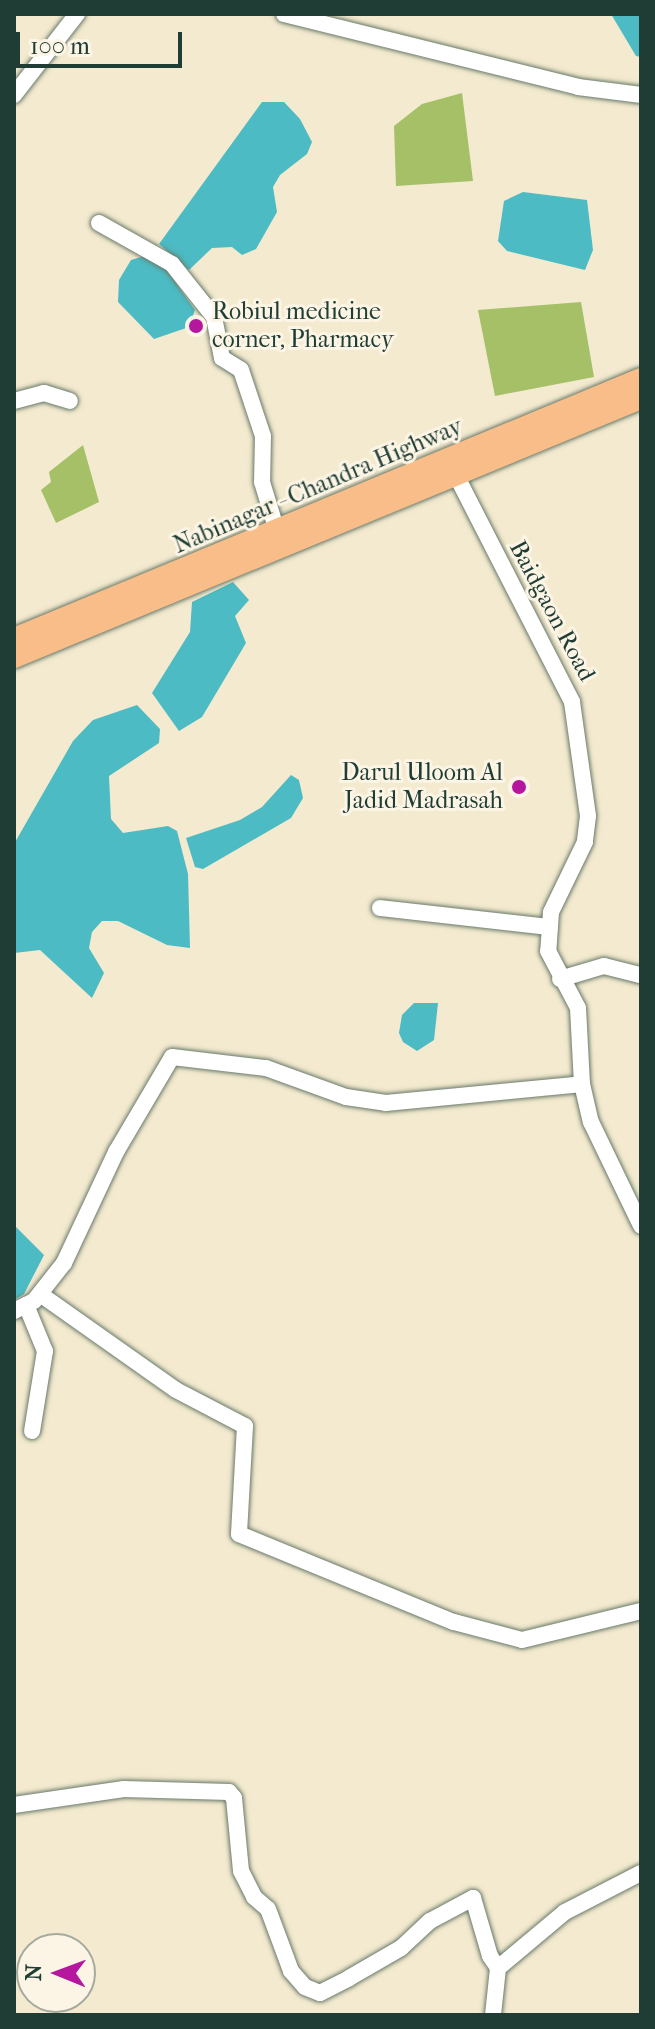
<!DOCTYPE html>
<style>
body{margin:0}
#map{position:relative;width:655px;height:2029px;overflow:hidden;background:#f3eacf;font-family:"IM FELL French Canon",serif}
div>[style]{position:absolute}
.green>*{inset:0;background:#a5c067}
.water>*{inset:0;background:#4cbbc3}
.roads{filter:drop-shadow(0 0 2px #697a6a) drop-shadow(0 0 2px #697a6a)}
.minor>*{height:16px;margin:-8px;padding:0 8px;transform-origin:8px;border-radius:8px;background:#fff}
.highway>*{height:22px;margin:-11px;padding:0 11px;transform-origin:11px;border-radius:11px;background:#f8bd88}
.dots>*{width:22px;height:22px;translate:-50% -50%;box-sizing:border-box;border:4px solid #fcf5e5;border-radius:50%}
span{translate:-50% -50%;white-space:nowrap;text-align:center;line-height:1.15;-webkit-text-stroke:6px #fcf5e5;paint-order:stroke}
.poi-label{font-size:24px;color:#1f3d34}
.left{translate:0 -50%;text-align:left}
.right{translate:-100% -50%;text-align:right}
.street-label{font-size:24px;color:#1f3d34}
.frame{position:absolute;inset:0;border:16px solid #1f3d34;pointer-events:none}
.north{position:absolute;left:16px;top:1933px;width:80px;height:80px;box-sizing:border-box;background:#fcf5e5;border:2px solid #a4ab9e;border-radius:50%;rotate:271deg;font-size:22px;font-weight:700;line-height:32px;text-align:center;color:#1f3d34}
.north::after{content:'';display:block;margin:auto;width:28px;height:36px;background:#b5179e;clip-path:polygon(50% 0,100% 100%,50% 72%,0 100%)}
.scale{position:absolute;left:16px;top:32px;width:166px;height:36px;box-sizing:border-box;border:4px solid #1f3d34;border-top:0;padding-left:10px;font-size:24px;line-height:28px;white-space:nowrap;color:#1f3d34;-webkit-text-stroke:6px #fcf5e5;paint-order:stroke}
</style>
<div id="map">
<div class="green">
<div style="clip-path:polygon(462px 93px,473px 181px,396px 186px,394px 126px,422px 104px)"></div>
<div style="clip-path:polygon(581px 302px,594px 377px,495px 396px,478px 310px)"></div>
<div style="clip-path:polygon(83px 445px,99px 502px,56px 523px,41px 490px,51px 482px,49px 472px)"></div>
</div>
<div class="water">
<div style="clip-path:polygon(611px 14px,641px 14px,641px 57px,636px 56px)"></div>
<div style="clip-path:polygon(262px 102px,284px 102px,300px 119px,312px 142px,307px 154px,280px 175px,273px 187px,277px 212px,256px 249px,242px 255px,232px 247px,212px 248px,189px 270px,159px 244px)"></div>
<div style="clip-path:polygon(523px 192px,587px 200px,593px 250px,585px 270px,507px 251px,498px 241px,504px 201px)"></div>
<div style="clip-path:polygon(148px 255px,163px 265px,195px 310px,189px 327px,154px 339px,118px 302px,119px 280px,131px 260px)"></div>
<div style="clip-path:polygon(233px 582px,249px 600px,235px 616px,246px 643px,202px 717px,179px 731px,152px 693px,190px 632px,192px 602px)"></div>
<div style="clip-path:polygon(137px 705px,160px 729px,159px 743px,109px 776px,111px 819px,123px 833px,168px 826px,177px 831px,188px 874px,190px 948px,167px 945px,118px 921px,102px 921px,92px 932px,89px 948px,104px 973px,92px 998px,40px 950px,14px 953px,14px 844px,73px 741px,93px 720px)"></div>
<div style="clip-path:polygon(291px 775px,299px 780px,303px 798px,291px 818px,203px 869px,195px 867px,186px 838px,240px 820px,262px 807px)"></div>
<div style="clip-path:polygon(414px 1003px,438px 1003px,434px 1040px,417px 1051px,403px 1042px,399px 1033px,402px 1015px)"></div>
<div style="clip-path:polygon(14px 1225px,44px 1255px,24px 1294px,14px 1300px)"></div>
</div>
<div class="roads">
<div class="minor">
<div style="left:284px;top:14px;width:303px;rotate:13.9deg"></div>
<div style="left:578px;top:87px;width:64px;rotate:7.2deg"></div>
<div style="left:14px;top:95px;width:103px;rotate:-52.1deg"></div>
<div style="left:99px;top:223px;width:84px;rotate:29.3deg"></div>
<div style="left:172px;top:264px;width:68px;rotate:51.6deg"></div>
<div style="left:214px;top:317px;width:42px;rotate:79deg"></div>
<div style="left:222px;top:358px;width:22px;rotate:32deg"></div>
<div style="left:241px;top:370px;width:70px;rotate:71.6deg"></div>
<div style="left:263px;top:436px;width:46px;rotate:91.2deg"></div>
<div style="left:262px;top:482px;width:51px;rotate:73deg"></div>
<div style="left:14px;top:401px;width:31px;rotate:-15deg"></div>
<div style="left:44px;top:393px;width:27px;rotate:17deg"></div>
<div style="left:456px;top:475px;width:255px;rotate:62.9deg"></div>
<div style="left:572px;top:702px;width:115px;rotate:82deg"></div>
<div style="left:588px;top:816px;width:26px;rotate:97deg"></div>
<div style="left:585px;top:842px;width:78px;rotate:115.9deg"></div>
<div style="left:551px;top:912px;width:39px;rotate:94deg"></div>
<div style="left:548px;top:951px;width:64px;rotate:62.2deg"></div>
<div style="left:578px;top:1008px;width:76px;rotate:87deg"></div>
<div style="left:582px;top:1084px;width:39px;rotate:77deg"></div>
<div style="left:591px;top:1122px;width:115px;rotate:64.3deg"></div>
<div style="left:380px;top:908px;width:171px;rotate:6.4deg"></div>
<div style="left:560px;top:979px;width:46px;rotate:-16.5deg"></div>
<div style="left:604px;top:966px;width:38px;rotate:14deg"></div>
<div style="left:40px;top:1294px;width:166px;rotate:35.2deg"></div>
<div style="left:176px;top:1390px;width:78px;rotate:27.6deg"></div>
<div style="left:245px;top:1426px;width:108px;rotate:93.2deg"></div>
<div style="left:239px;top:1534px;width:232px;rotate:22.3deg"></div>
<div style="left:454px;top:1622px;width:70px;rotate:14.8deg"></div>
<div style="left:522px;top:1640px;width:122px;rotate:-13.7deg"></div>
<div style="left:26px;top:1305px;width:50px;rotate:67.6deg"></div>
<div style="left:45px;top:1351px;width:81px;rotate:99.2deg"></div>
<div style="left:14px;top:1311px;width:22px;rotate:-27deg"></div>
<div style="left:34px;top:1301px;width:48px;rotate:-51.7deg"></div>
<div style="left:64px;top:1263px;width:123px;rotate:-64.9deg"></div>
<div style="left:116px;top:1152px;width:110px;rotate:-59.5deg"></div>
<div style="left:172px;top:1057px;width:95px;rotate:6.7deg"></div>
<div style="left:266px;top:1068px;width:85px;rotate:19.9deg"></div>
<div style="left:346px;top:1097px;width:40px;rotate:8.5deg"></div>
<div style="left:386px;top:1103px;width:197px;rotate:-5.5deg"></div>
<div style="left:14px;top:1805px;width:111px;rotate:-8.3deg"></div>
<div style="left:124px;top:1789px;width:105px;rotate:1.6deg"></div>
<div style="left:229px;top:1792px;width:8px;rotate:50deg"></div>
<div style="left:234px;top:1798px;width:73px;rotate:84.5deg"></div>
<div style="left:241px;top:1871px;width:29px;rotate:63deg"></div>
<div style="left:254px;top:1897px;width:18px;rotate:41deg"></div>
<div style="left:268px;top:1909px;width:66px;rotate:69.6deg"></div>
<div style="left:291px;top:1971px;width:21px;rotate:49deg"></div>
<div style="left:305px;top:1987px;width:16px;rotate:22deg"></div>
<div style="left:320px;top:1993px;width:33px;rotate:-27deg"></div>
<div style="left:349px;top:1978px;width:60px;rotate:-30deg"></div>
<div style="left:401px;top:1948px;width:40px;rotate:-43deg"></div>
<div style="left:430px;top:1921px;width:49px;rotate:-28.1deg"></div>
<div style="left:473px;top:1898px;width:60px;rotate:73.7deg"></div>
<div style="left:490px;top:1956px;width:14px;rotate:56deg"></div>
<div style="left:493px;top:2015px;width:47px;rotate:-83.9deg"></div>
<div style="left:498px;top:1968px;width:87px;rotate:-39.9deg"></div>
<div style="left:565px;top:1912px;width:85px;rotate:-27.2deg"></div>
</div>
<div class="highway">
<div style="left:14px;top:639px;width:679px;rotate:-22.52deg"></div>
<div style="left:14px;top:657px;width:678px;rotate:-22.44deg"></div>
</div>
</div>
<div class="dots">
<div style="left:196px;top:326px;background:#b5179e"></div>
<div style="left:519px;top:787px;background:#b5179e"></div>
</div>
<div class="poi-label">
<span class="left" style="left:212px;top:326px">Robiul medicine<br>corner, Pharmacy</span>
<span class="right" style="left:503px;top:787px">Darul Uloom Al<br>Jadid Madrasah</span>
</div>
<div class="street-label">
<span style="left:318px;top:486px;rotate:-23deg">Nabinagar - Chandra Highway</span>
<span style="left:552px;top:611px;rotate:62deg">Baidgaon Road</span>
</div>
<div class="frame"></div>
<div class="north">N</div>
<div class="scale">100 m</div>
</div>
